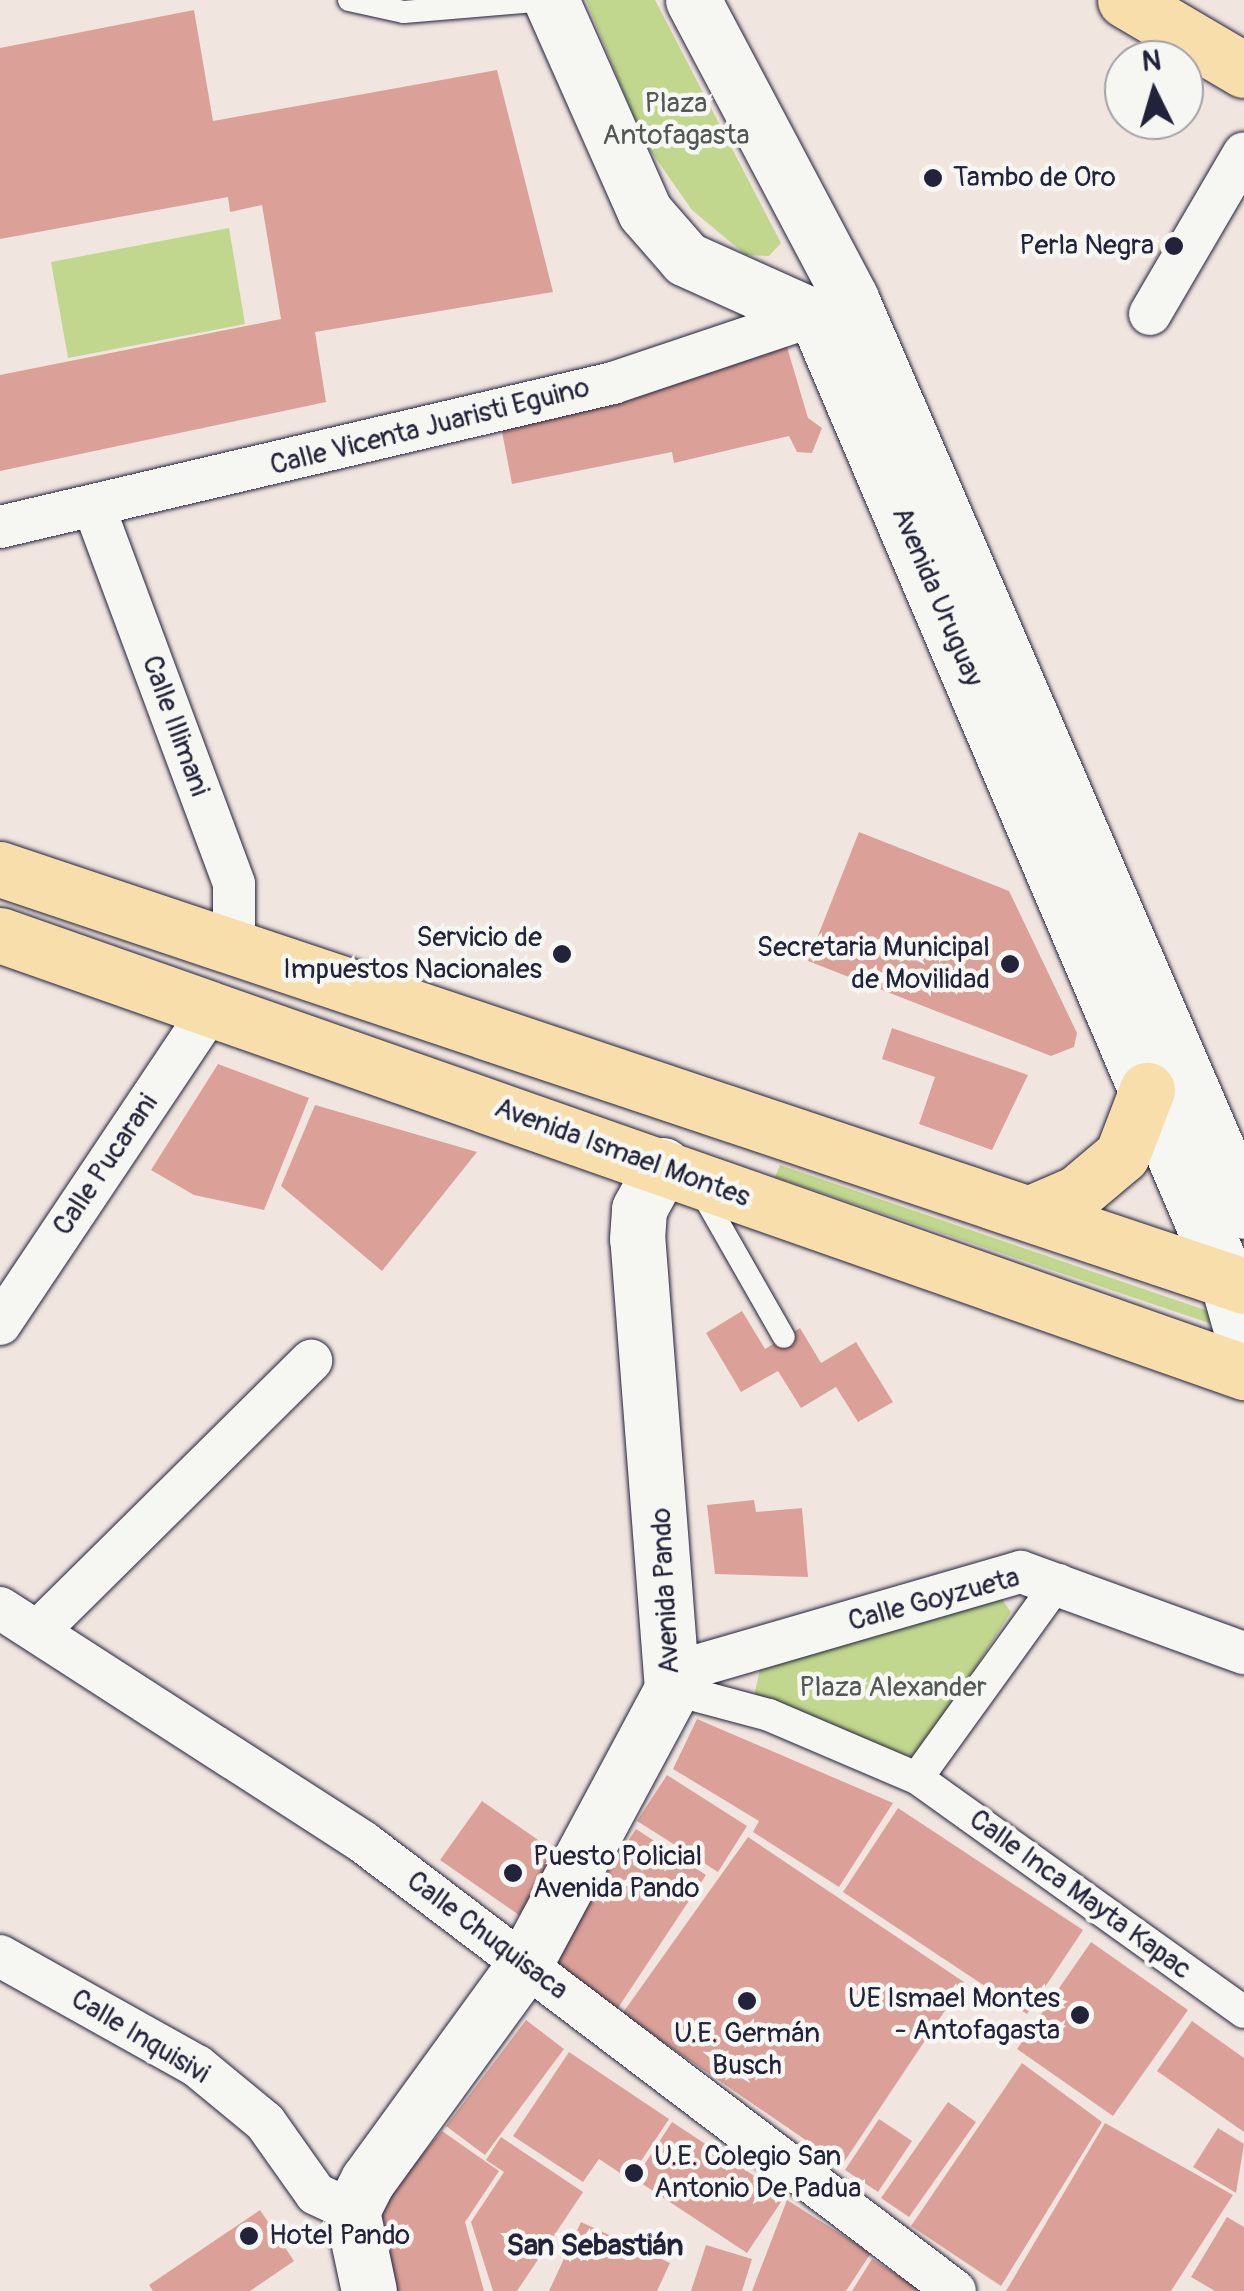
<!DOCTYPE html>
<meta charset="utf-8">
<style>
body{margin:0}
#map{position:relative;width:1244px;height:2291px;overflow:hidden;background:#f1e5e0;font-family:Pangolin,sans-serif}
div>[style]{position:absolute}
.green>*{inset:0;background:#c1d78d}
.building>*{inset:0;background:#dba199}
.roads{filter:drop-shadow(0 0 2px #22223b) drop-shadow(0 0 2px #22223b)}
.service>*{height:22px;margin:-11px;padding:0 11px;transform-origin:11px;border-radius:11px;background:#f6f6f2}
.pedestrian>*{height:32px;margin:-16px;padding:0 16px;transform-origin:16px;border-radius:16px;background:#f6f6f2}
.minor>*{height:42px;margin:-21px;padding:0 21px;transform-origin:21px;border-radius:21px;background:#f6f6f2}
.tertiary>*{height:55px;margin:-27.5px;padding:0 27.5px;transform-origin:27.5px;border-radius:27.5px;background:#f6f6f2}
.secondary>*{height:55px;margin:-27.5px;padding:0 27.5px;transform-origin:27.5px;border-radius:27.5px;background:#f6f6f2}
.primary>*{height:55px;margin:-27.5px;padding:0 27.5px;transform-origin:27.5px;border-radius:27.5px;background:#f8deab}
.dots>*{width:28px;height:28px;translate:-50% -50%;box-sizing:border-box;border:5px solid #f6f6f2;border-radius:50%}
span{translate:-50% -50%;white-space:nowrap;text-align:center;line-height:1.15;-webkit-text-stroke:9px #f6f6f2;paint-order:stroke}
.park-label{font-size:28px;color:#525854}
.poi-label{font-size:28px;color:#22223b}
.left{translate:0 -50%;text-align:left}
.right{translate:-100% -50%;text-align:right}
.street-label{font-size:28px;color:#22223b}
.neighbourhood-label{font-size:30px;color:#22223b;font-weight:700}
.north{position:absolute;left:1104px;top:40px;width:100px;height:100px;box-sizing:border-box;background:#f6f6f2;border:2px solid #a1a1a9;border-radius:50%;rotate:355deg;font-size:28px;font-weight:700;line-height:40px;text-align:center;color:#22223b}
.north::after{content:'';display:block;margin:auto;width:35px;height:45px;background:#22223b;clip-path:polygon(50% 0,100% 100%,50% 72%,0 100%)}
</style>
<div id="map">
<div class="green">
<div style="clip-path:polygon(586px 0,655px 0,781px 243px,769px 256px,746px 255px,692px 210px,643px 140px)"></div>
<div style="clip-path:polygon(229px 228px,245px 324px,68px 358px,51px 262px)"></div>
<div style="clip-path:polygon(780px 1165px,1214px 1313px,1215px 1325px,775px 1177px)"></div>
<div style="clip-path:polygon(998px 1594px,1011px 1612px,922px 1752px,906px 1757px,754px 1696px,761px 1665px)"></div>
</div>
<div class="building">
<div style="clip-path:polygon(194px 10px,213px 121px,497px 70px,553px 292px,315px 332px,326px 402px,0 471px,0 375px,281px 319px,262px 205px,230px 212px,228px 197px,0 239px,0 48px)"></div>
<div style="clip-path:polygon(787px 347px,808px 418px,822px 428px,812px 453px,797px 452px,789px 436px,674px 463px,672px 452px,512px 484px,499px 416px)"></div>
<div style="clip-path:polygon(859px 832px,1009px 891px,1077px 1033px,1074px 1047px,1051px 1056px,808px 961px)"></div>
<div style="clip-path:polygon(892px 1028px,1028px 1075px,992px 1150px,919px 1124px,935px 1077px,882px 1059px)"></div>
<div style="clip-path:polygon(218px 1064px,309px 1098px,264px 1210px,194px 1195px,151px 1170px)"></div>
<div style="clip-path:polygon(315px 1105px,477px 1152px,382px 1271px,281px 1186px)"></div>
<div style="clip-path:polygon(742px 1311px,765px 1349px,800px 1328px,821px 1363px,856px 1342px,893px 1402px,858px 1422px,836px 1387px,801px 1408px,778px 1371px,741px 1392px,706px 1333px)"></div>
<div style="clip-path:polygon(754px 1500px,756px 1512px,802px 1508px,808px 1577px,715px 1574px,707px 1505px)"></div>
<div style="clip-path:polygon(697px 1719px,893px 1803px,839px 1887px,753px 1832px,759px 1821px,673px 1769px)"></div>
<div style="clip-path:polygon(667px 1775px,747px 1826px,718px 1872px,637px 1821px)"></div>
<div style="clip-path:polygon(482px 1801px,561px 1856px,519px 1915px,440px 1860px)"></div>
<div style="clip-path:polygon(898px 1808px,1083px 1930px,1027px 2014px,843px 1892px)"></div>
<div style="clip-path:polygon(636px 1829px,706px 1875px,616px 2011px,546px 1965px)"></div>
<div style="clip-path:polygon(748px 1837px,964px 1982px,842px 2165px,622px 2014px)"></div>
<div style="clip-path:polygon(1091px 1942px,1188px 2010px,1113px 2116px,1017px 2049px)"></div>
<div style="clip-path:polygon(526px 2020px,564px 2049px,485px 2155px,446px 2126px)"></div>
<div style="clip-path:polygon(1192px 2021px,1244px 2058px,1244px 2132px,1157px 2071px)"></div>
<div style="clip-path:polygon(569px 2052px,669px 2119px,629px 2179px,599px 2159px,583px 2182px,513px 2136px)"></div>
<div style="clip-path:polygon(1022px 2063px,1102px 2122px,1001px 2286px,911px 2226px)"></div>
<div style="clip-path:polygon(948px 2102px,976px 2122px,909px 2217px,881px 2198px)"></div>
<div style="clip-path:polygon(879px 2119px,912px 2141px,878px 2192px,845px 2170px)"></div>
<div style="clip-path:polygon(672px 2122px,785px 2196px,747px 2253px,635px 2179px)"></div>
<div style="clip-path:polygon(1105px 2123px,1233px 2195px,1171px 2291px,1006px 2291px)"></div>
<div style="clip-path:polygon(1218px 2128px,1244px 2144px,1236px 2193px,1193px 2167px)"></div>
<div style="clip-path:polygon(442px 2131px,499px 2171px,465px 2222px,484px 2291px,392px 2291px,369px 2217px)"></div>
<div style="clip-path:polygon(501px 2137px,583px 2192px,517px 2291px,493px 2291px,471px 2222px,504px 2172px,486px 2160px)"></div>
<div style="clip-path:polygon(787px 2200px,871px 2253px,846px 2291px,752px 2291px)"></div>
<div style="clip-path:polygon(260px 2210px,294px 2261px,250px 2291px,153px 2291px,149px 2285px)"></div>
<div style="clip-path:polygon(1227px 2217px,1244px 2227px,1244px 2291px,1215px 2291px,1191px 2277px)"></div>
<div style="clip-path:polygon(581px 2222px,670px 2263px,657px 2291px,549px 2291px)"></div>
<div style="clip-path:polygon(706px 2245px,752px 2259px,742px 2291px,691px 2291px)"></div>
<div style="clip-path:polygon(872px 2259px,923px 2291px,852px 2291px)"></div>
</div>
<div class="roads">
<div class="service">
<div style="left:349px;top:0;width:56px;rotate:12.3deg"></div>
<div style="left:404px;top:12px;width:143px;rotate:-4.8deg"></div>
<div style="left:700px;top:1190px;width:169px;rotate:60.3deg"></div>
</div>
<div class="pedestrian">
<div style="left:672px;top:1689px;width:100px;rotate:15deg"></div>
<div style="left:769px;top:1715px;width:161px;rotate:23.1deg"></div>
<div style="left:917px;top:1778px;width:244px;rotate:-54.2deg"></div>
<div style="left:917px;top:1778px;width:402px;rotate:35.6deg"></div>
</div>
<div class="minor">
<div style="left:1150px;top:314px;width:186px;rotate:-59.7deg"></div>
<div style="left:94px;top:507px;width:402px;rotate:69.6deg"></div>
<div style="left:234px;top:884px;width:64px;rotate:90deg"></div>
<div style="left:0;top:527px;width:630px;rotate:-13.22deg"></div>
<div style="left:613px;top:383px;width:232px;rotate:-18.6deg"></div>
<div style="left:0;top:1324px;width:381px;rotate:-56.2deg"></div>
<div style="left:0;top:1608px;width:432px;rotate:32.8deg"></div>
<div style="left:363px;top:1842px;width:743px;rotate:37.18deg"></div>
<div style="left:39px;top:1630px;width:383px;rotate:-44.7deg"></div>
<div style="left:676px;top:1672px;width:359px;rotate:-16.2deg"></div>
<div style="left:1021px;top:1572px;width:237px;rotate:20deg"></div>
<div style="left:0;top:1956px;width:226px;rotate:29.2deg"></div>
<div style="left:197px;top:2066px;width:88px;rotate:39.5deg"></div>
<div style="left:265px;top:2122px;width:88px;rotate:54.7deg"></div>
<div style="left:316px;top:2194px;width:40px;rotate:25deg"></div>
</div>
<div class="tertiary">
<div style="left:551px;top:0;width:232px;rotate:66.1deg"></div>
<div style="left:645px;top:212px;width:62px;rotate:48.9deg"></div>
<div style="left:686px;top:259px;width:144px;rotate:24.2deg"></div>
<div style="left:817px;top:318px;width:1046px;rotate:66.92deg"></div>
<div style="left:1227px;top:1280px;width:62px;rotate:74.2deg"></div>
<div style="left:693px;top:0;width:338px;rotate:62.1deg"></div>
<div style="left:851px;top:299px;width:993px;rotate:66.69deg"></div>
</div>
<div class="secondary">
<div style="left:369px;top:2291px;width:82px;rotate:-102deg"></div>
<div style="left:352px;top:2211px;width:35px;rotate:-63deg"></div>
<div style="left:368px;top:2180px;width:266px;rotate:-54deg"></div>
<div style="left:524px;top:1965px;width:313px;rotate:-61.8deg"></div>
<div style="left:672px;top:1689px;width:451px;rotate:-94.4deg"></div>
<div style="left:637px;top:1239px;width:30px;rotate:-86deg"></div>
<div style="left:639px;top:1209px;width:50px;rotate:-61.4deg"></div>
</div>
<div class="primary">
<div style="left:1125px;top:0;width:138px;rotate:30.5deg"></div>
<div style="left:0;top:869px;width:1312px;rotate:18.53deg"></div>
<div style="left:0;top:935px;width:1319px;rotate:19.36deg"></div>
<div style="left:1033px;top:1212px;width:48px;rotate:-23.4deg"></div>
<div style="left:1077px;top:1193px;width:59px;rotate:-40.2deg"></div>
<div style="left:1122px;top:1155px;width:70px;rotate:-69deg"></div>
</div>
</div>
<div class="dots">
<div style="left:933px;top:178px;background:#22223b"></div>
<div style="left:1174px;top:246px;background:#22223b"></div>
<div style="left:562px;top:954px;background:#22223b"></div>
<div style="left:1010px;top:964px;background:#22223b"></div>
<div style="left:513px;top:1873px;background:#22223b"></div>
<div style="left:747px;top:2001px;background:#22223b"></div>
<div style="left:1080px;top:2015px;background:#22223b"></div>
<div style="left:634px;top:2173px;background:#22223b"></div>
<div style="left:249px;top:2236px;background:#22223b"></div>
</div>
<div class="park-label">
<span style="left:676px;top:120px">Plaza<br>Antofagasta</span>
<span style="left:893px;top:1688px">Plaza Alexander</span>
</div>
<div class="poi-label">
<span class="left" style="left:953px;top:178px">Tambo de Oro</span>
<span class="right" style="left:1154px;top:246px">Perla Negra</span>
<span class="right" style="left:542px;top:954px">Servicio de<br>Impuestos Nacionales</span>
<span class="right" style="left:990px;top:964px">Secretaria Municipal<br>de Movilidad</span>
<span class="left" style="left:533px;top:1873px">Puesto Policial<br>Avenida Pando</span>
<span class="right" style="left:1060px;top:2015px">UE Ismael Montes<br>- Antofagasta</span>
<span style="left:747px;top:2050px">U.E. Germán<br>Busch</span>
<span class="left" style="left:654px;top:2173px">U.E. Colegio San<br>Antonio De Padua</span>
<span class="left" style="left:269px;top:2236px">Hotel Pando</span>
</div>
<div class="street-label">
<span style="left:430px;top:427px;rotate:-14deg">Calle Vicenta Juaristi Eguino</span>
<span style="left:937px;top:597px;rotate:67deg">Avenida Uruguay</span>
<span style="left:175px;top:726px;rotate:70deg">Calle Illimani</span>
<span style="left:622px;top:1153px;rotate:20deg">Avenida Ismael Montes</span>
<span style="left:106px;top:1165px;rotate:-56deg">Calle Pucarani</span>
<span style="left:666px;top:1591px;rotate:-93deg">Avenida Pando</span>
<span style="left:934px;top:1600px;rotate:-15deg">Calle Goyzueta</span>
<span style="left:1080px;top:1895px;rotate:36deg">Calle Inca Mayta Kapac</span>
<span style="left:487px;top:1936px;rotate:37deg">Calle Chuquisaca</span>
<span style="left:140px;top:2037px;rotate:31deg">Calle Inquisivi</span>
</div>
<div class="neighbourhood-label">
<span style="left:595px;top:2246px">San Sebastián</span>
</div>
<div class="north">N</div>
</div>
